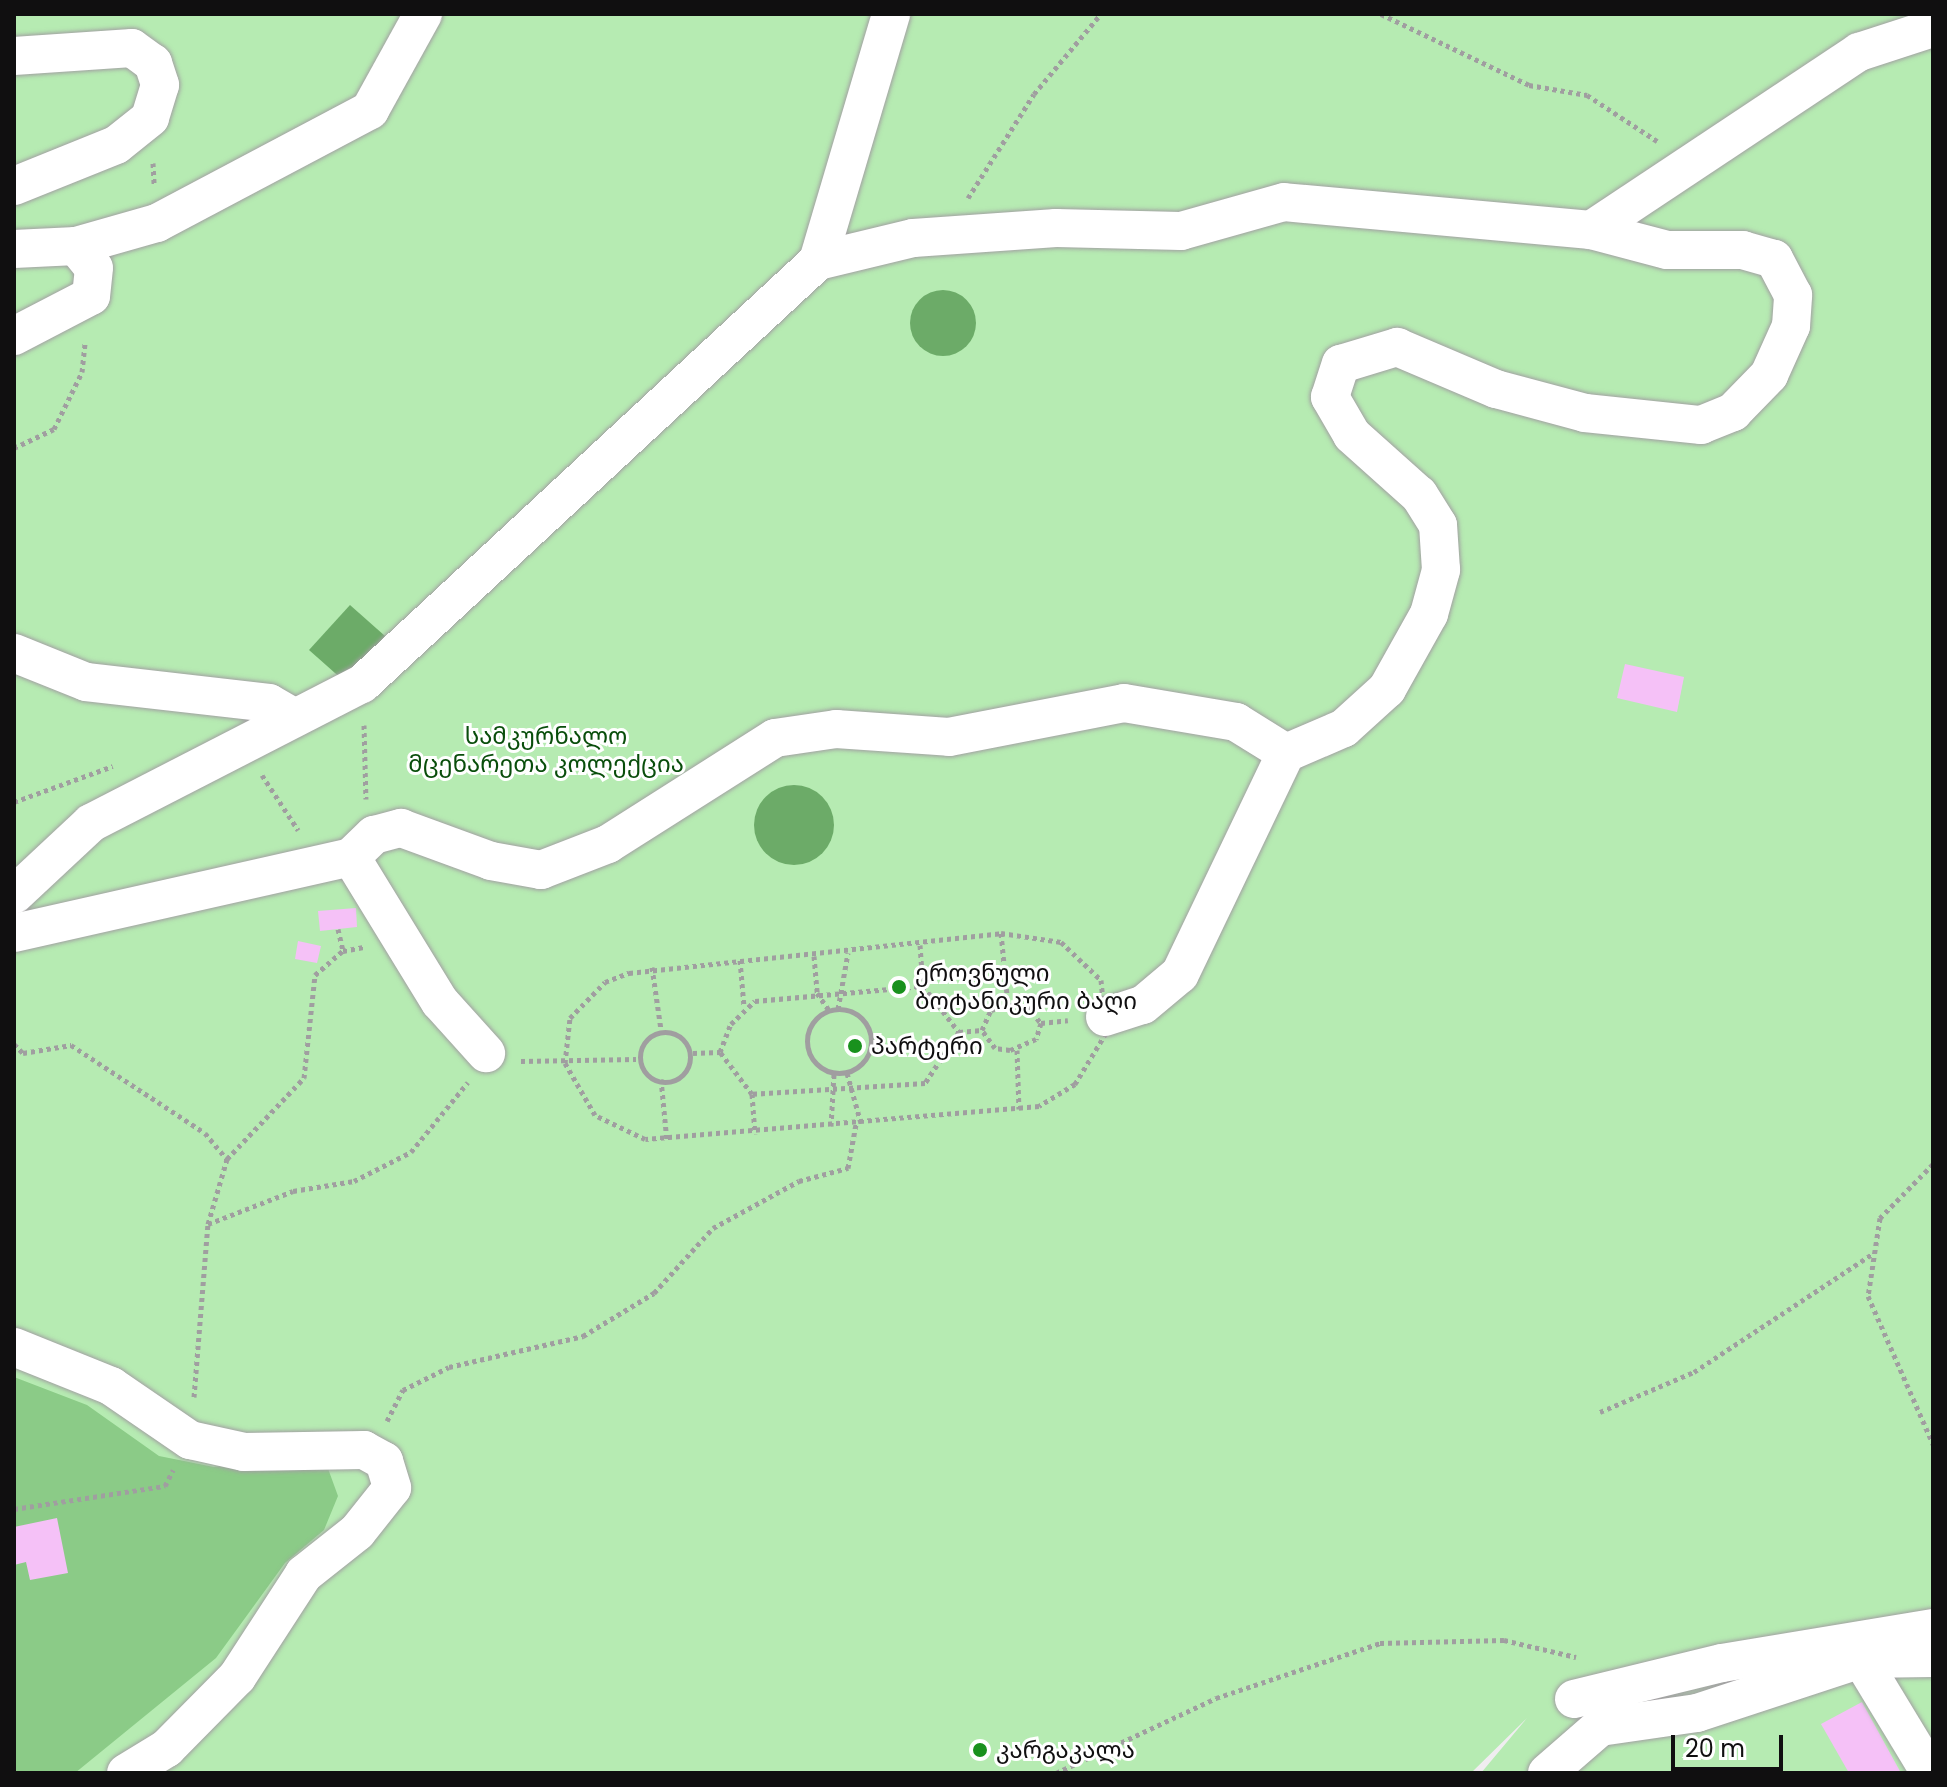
<!DOCTYPE html>
<meta charset="utf-8">
<style>
body{margin:0}
#map{position:relative;width:1947px;height:1787px;overflow:hidden;background:#f0edf0;font-family:Poppins,"Noto Sans Georgian",sans-serif}
div>[style]{position:absolute}
.green>*{inset:0;background:#b6ebb2}
.forest>*{inset:0;background:#8bcb87}
.water>*{inset:0;background:#6cab68}
.round{border-radius:50%}
.building>*{inset:0;background:#f5c1f7}
.path>*{height:5px;margin-top:-2.5px;transform-origin:0;background:repeating-linear-gradient(90deg,#a09ea0 0 4px,transparent 0 8px)}
.path>.ring{margin:-2.5px;padding:0;box-sizing:content-box;background:none;border:5px solid #a09ea0;border-radius:50%}
.roads{filter:drop-shadow(0 0 2px #a2a0a2) drop-shadow(0 0 2px #a2a0a2)}
.minor>*{height:38px;margin:-19px;padding:0 19px;transform-origin:19px;border-radius:19px;background:#fff}
.dots>*{width:22px;height:22px;translate:-50% -50%;box-sizing:border-box;border:4px solid #fff;border-radius:50%}
span{translate:-50% -50%;white-space:nowrap;text-align:center;line-height:1.15;-webkit-text-stroke:6px #fff;paint-order:stroke}
.park-label{font-size:24px;color:#094e0b}
.poi-label{font-size:24px;color:#100f10}
.left{translate:0 -50%;text-align:left}
.frame{position:absolute;inset:0;border:16px solid #100f10;pointer-events:none}
.scale{position:absolute;left:1671px;top:1735px;width:112px;height:36px;box-sizing:border-box;border:4px solid #100f10;border-top:0;padding-left:10px;font-size:24px;line-height:28px;white-space:nowrap;color:#100f10;-webkit-text-stroke:6px #fff;paint-order:stroke}
</style>
<div id="map">
<div class="green">
<div style="clip-path:polygon(14px 14px,1933px 14px,1933px 1773px,1481px 1773px,1527px 1718px,1471px 1773px,14px 1773px)"></div>
</div>
<div class="forest">
<div style="clip-path:polygon(14px 1377px,87px 1405px,159px 1456px,214px 1467px,286px 1456px,326px 1463px,338px 1496px,324px 1530px,285px 1563px,216px 1658px,75px 1773px,14px 1773px)"></div>
</div>
<div class="water">
<div class="round" style="left:910px;top:290px;width:66px;height:66px"></div>
<div style="clip-path:polygon(350px 605px,385px 636px,344px 681px,309px 650px)"></div>
<div class="round" style="left:754px;top:785px;width:80px;height:80px"></div>
</div>
<div class="building">
<div style="clip-path:polygon(1625px 664px,1684px 677px,1677px 712px,1617px 698px)"></div>
<div style="clip-path:polygon(356px 908px,357px 927px,320px 931px,318px 911px)"></div>
<div style="clip-path:polygon(298px 941px,321px 946px,317px 963px,295px 959px)"></div>
<div style="clip-path:polygon(57px 1518px,68px 1573px,30px 1580px,26px 1562px,14px 1565px,14px 1527px)"></div>
<div style="clip-path:polygon(1862px 1702px,1901px 1773px,1849px 1773px,1821px 1724px)"></div>
</div>
<div class="path">
<div style="left:1381px;top:14px;width:164px;rotate:25.6deg"></div>
<div style="left:1529px;top:85px;width:59px;rotate:9.8deg"></div>
<div style="left:1587px;top:95px;width:84px;rotate:33.3deg"></div>
<div style="left:153px;top:163px;width:22px;rotate:87deg"></div>
<div style="left:968px;top:198px;width:123px;rotate:-57.6deg"></div>
<div style="left:1034px;top:94px;width:104px;rotate:-50.1deg"></div>
<div style="left:14px;top:448px;width:44px;rotate:-25.4deg"></div>
<div style="left:54px;top:429px;width:64px;rotate:-63.8deg"></div>
<div style="left:82px;top:372px;width:31px;rotate:-84deg"></div>
<div style="left:364px;top:725px;width:74px;rotate:88.5deg"></div>
<div style="left:262px;top:775px;width:66px;rotate:56.8deg"></div>
<div style="left:14px;top:802px;width:105px;rotate:-20deg"></div>
<div style="left:338px;top:929px;width:23px;rotate:77deg"></div>
<div style="left:1001px;top:933px;width:61px;rotate:8.5deg"></div>
<div style="left:1061px;top:942px;width:55px;rotate:43.5deg"></div>
<div style="left:1101px;top:980px;width:53px;rotate:84.6deg"></div>
<div style="left:1106px;top:1033px;width:60px;rotate:121.3deg"></div>
<div style="left:1075px;top:1084px;width:42px;rotate:148.6deg"></div>
<div style="left:1039px;top:1106px;width:395px;rotate:175.2deg"></div>
<div style="left:645px;top:1139px;width:55px;rotate:-154.4deg"></div>
<div style="left:595px;top:1115px;width:60px;rotate:-120deg"></div>
<div style="left:565px;top:1063px;width:45px;rotate:-83.7deg"></div>
<div style="left:570px;top:1018px;width:50px;rotate:-45.8deg"></div>
<div style="left:605px;top:982px;width:26px;rotate:-21deg"></div>
<div style="left:629px;top:973px;width:374px;rotate:-6.1deg"></div>
<div style="left:1001px;top:933px;width:72px;rotate:84.4deg"></div>
<div style="left:920px;top:945px;width:41px;rotate:85.8deg"></div>
<div style="left:814px;top:956px;width:37px;rotate:85deg"></div>
<div style="left:817px;top:993px;width:21px;rotate:55deg"></div>
<div style="left:740px;top:960px;width:47px;rotate:85.1deg"></div>
<div style="left:652px;top:967px;width:70px;rotate:81.8deg"></div>
<div style="left:923px;top:986px;width:58px;rotate:52deg"></div>
<div style="left:959px;top:1032px;width:61px;rotate:123.7deg"></div>
<div style="left:925px;top:1083px;width:173px;rotate:176.4deg"></div>
<div style="left:752px;top:1094px;width:53px;rotate:-127.3deg"></div>
<div style="left:720px;top:1052px;width:30px;rotate:-69deg"></div>
<div style="left:731px;top:1024px;width:33px;rotate:-44deg"></div>
<div style="left:755px;top:1001px;width:169px;rotate:-5.1deg"></div>
<div style="left:838px;top:1009px;width:57px;rotate:-79.9deg"></div>
<div class="ring" style="left:807px;top:1009px;width:59px;height:59px"></div>
<div style="left:1041px;top:1023px;width:17px;rotate:107deg"></div>
<div style="left:1036px;top:1039px;width:28px;rotate:157deg"></div>
<div style="left:1010px;top:1050px;width:15px;rotate:-172deg"></div>
<div style="left:995px;top:1048px;width:22px;rotate:-126deg"></div>
<div style="left:982px;top:1030px;width:22px;rotate:-66deg"></div>
<div style="left:991px;top:1010px;width:18px;rotate:-16deg"></div>
<div style="left:1008px;top:1005px;width:19px;rotate:3deg"></div>
<div style="left:1027px;top:1006px;width:22px;rotate:51deg"></div>
<div style="left:1041px;top:1023px;width:27px;rotate:-6deg"></div>
<div class="ring" style="left:640px;top:1032px;width:45px;height:45px"></div>
<div style="left:959px;top:1032px;width:23px;rotate:-5deg"></div>
<div style="left:14px;top:1044px;width:13px;rotate:45deg"></div>
<div style="left:23px;top:1053px;width:49px;rotate:-9.5deg"></div>
<div style="left:71px;top:1045px;width:160px;rotate:33.3deg"></div>
<div style="left:205px;top:1133px;width:34px;rotate:50deg"></div>
<div style="left:1017px;top:1050px;width:59px;rotate:88.1deg"></div>
<div style="left:693px;top:1053px;width:27px;rotate:-2deg"></div>
<div style="left:521px;top:1061px;width:115px;rotate:-1deg"></div>
<div style="left:847px;top:1073px;width:52px;rotate:74.4deg"></div>
<div style="left:661px;top:1079px;width:62px;rotate:84.5deg"></div>
<div style="left:752px;top:1094px;width:40px;rotate:85.7deg"></div>
<div style="left:831px;top:1126px;width:52px;rotate:-86.7deg"></div>
<div style="left:1933px;top:1164px;width:76px;rotate:134.5deg"></div>
<div style="left:1880px;top:1218px;width:79px;rotate:98.7deg"></div>
<div style="left:1868px;top:1296px;width:162px;rotate:66.3deg"></div>
<div style="left:208px;top:1224px;width:91px;rotate:-21.2deg"></div>
<div style="left:293px;top:1191px;width:62px;rotate:-9.3deg"></div>
<div style="left:354px;top:1181px;width:64px;rotate:-27deg"></div>
<div style="left:411px;top:1152px;width:90px;rotate:-50.8deg"></div>
<div style="left:194px;top:1397px;width:174px;rotate:-85.4deg"></div>
<div style="left:208px;top:1224px;width:68px;rotate:-73.7deg"></div>
<div style="left:227px;top:1159px;width:112px;rotate:-46.5deg"></div>
<div style="left:304px;top:1078px;width:104px;rotate:-83.9deg"></div>
<div style="left:315px;top:975px;width:37px;rotate:-41deg"></div>
<div style="left:343px;top:951px;width:21px;rotate:-11deg"></div>
<div style="left:1600px;top:1412px;width:102px;rotate:-23.1deg"></div>
<div style="left:1694px;top:1372px;width:216px;rotate:-33.5deg"></div>
<div style="left:387px;top:1421px;width:35px;rotate:-63deg"></div>
<div style="left:403px;top:1390px;width:51px;rotate:-26.6deg"></div>
<div style="left:449px;top:1367px;width:138px;rotate:-13deg"></div>
<div style="left:583px;top:1336px;width:83px;rotate:-31.2deg"></div>
<div style="left:654px;top:1293px;width:88px;rotate:-47.8deg"></div>
<div style="left:713px;top:1228px;width:98px;rotate:-28.7deg"></div>
<div style="left:799px;top:1181px;width:51px;rotate:-14.9deg"></div>
<div style="left:848px;top:1168px;width:45px;rotate:-79.7deg"></div>
<div style="left:14px;top:1509px;width:153px;rotate:-8.7deg"></div>
<div style="left:165px;top:1486px;width:18px;rotate:-63deg"></div>
<div style="left:1056px;top:1773px;width:177px;rotate:-25.1deg"></div>
<div style="left:1216px;top:1698px;width:173px;rotate:-18.5deg"></div>
<div style="left:1380px;top:1643px;width:124px;rotate:-1.4deg"></div>
<div style="left:1504px;top:1640px;width:74px;rotate:13.3deg"></div>
</div>
<div class="roads">
<div class="minor">
<div style="left:14px;top:56px;width:118px;rotate:-3.9deg"></div>
<div style="left:132px;top:48px;width:26px;rotate:36deg"></div>
<div style="left:153px;top:63px;width:23px;rotate:72deg"></div>
<div style="left:160px;top:85px;width:34px;rotate:107deg"></div>
<div style="left:150px;top:118px;width:43px;rotate:141.5deg"></div>
<div style="left:116px;top:145px;width:110px;rotate:158.1deg"></div>
<div style="left:1591px;top:230px;width:322px;rotate:-33.6deg"></div>
<div style="left:1859px;top:52px;width:78px;rotate:-18deg"></div>
<div style="left:76px;top:246px;width:84px;rotate:-15.9deg"></div>
<div style="left:157px;top:223px;width:241px;rotate:-27.9deg"></div>
<div style="left:370px;top:110px;width:110px;rotate:-61.1deg"></div>
<div style="left:14px;top:249px;width:62px;rotate:-2.8deg"></div>
<div style="left:76px;top:246px;width:28px;rotate:51deg"></div>
<div style="left:94px;top:268px;width:28px;rotate:96deg"></div>
<div style="left:91px;top:296px;width:87px;rotate:152.5deg"></div>
<div style="left:14px;top:653px;width:78px;rotate:21.9deg"></div>
<div style="left:86px;top:682px;width:184px;rotate:6.5deg"></div>
<div style="left:269px;top:703px;width:28px;rotate:30deg"></div>
<div style="left:351px;top:857px;width:32px;rotate:-44deg"></div>
<div style="left:374px;top:835px;width:28px;rotate:-15deg"></div>
<div style="left:401px;top:828px;width:96px;rotate:20.1deg"></div>
<div style="left:491px;top:861px;width:51px;rotate:10.2deg"></div>
<div style="left:541px;top:870px;width:72px;rotate:-21.2deg"></div>
<div style="left:608px;top:844px;width:198px;rotate:-32.4deg"></div>
<div style="left:775px;top:738px;width:62px;rotate:-8.4deg"></div>
<div style="left:836px;top:729px;width:113px;rotate:4deg"></div>
<div style="left:949px;top:737px;width:178px;rotate:-11deg"></div>
<div style="left:1124px;top:703px;width:114px;rotate:9.6deg"></div>
<div style="left:1236px;top:722px;width:59px;rotate:31.8deg"></div>
<div style="left:1286px;top:753px;width:63px;rotate:-23.3deg"></div>
<div style="left:1344px;top:728px;width:58px;rotate:-42.2deg"></div>
<div style="left:1387px;top:689px;width:86px;rotate:-60.8deg"></div>
<div style="left:1429px;top:614px;width:46px;rotate:-74.7deg"></div>
<div style="left:1441px;top:570px;width:45px;rotate:-93.8deg"></div>
<div style="left:1438px;top:525px;width:36px;rotate:-122deg"></div>
<div style="left:1419px;top:495px;width:90px;rotate:-138.2deg"></div>
<div style="left:1352px;top:435px;width:44px;rotate:-120.1deg"></div>
<div style="left:1330px;top:397px;width:35px;rotate:-72deg"></div>
<div style="left:1341px;top:364px;width:59px;rotate:-16.9deg"></div>
<div style="left:1397px;top:347px;width:108px;rotate:23deg"></div>
<div style="left:1496px;top:389px;width:92px;rotate:15.1deg"></div>
<div style="left:1585px;top:413px;width:117px;rotate:5.9deg"></div>
<div style="left:1701px;top:425px;width:35px;rotate:-22deg"></div>
<div style="left:1733px;top:412px;width:52px;rotate:-45.8deg"></div>
<div style="left:1769px;top:375px;width:54px;rotate:-65.8deg"></div>
<div style="left:1791px;top:326px;width:31px;rotate:-86deg"></div>
<div style="left:1793px;top:295px;width:41px;rotate:-117.8deg"></div>
<div style="left:1774px;top:259px;width:32px;rotate:-164deg"></div>
<div style="left:1743px;top:250px;width:76px;rotate:180deg"></div>
<div style="left:1667px;top:250px;width:79px;rotate:-165.3deg"></div>
<div style="left:1591px;top:230px;width:308px;rotate:-174.8deg"></div>
<div style="left:1284px;top:202px;width:107px;rotate:164.3deg"></div>
<div style="left:1181px;top:231px;width:125px;rotate:-178.6deg"></div>
<div style="left:1056px;top:228px;width:143px;rotate:176deg"></div>
<div style="left:913px;top:238px;width:98px;rotate:166.4deg"></div>
<div style="left:14px;top:895px;width:105px;rotate:-43.1deg"></div>
<div style="left:91px;top:823px;width:305px;rotate:-27.2deg"></div>
<div style="left:362px;top:684px;width:622px;rotate:-42.85deg"></div>
<div style="left:818px;top:261px;width:258px;rotate:-73.5deg"></div>
<div style="left:14px;top:933px;width:345px;rotate:-12.7deg"></div>
<div style="left:351px;top:857px;width:170px;rotate:58.5deg"></div>
<div style="left:440px;top:1002px;width:69px;rotate:48deg"></div>
<div style="left:1105px;top:1017px;width:40px;rotate:-18deg"></div>
<div style="left:1143px;top:1005px;width:48px;rotate:-40deg"></div>
<div style="left:1180px;top:974px;width:245px;rotate:-64.4deg"></div>
<div style="left:14px;top:1347px;width:105px;rotate:21.9deg"></div>
<div style="left:111px;top:1386px;width:96px;rotate:34.4deg"></div>
<div style="left:190px;top:1440px;width:55px;rotate:12.5deg"></div>
<div style="left:244px;top:1452px;width:120px;rotate:-1deg"></div>
<div style="left:364px;top:1450px;width:23px;rotate:29deg"></div>
<div style="left:384px;top:1461px;width:28px;rotate:73deg"></div>
<div style="left:392px;top:1488px;width:56px;rotate:128.5deg"></div>
<div style="left:357px;top:1532px;width:68px;rotate:141.6deg"></div>
<div style="left:304px;top:1574px;width:123px;rotate:123deg"></div>
<div style="left:237px;top:1677px;width:100px;rotate:134.6deg"></div>
<div style="left:167px;top:1748px;width:48px;rotate:148.6deg"></div>
<div style="left:1861px;top:1659px;width:133px;rotate:58.8deg"></div>
<div style="left:1574px;top:1699px;width:152px;rotate:-13.7deg"></div>
<div style="left:1722px;top:1663px;width:214px;rotate:-9.4deg"></div>
<div style="left:1547px;top:1773px;width:70px;rotate:-41deg"></div>
<div style="left:1600px;top:1727px;width:98px;rotate:-8.2deg"></div>
<div style="left:1697px;top:1713px;width:173px;rotate:-18.2deg"></div>
<div style="left:1861px;top:1659px;width:72px;rotate:-0.8deg"></div>
</div>
</div>
<div class="dots">
<div style="left:899px;top:987px;background:#19911d"></div>
<div style="left:855px;top:1046px;background:#19911d"></div>
<div style="left:980px;top:1750px;background:#19911d"></div>
</div>
<div class="park-label">
<span style="left:546px;top:750px">სამკურნალო<br>მცენარეთა კოლექცია</span>
</div>
<div class="poi-label">
<span class="left" style="left:915px;top:987px">ეროვნული<br>ბოტანიკური ბაღი</span>
<span class="left" style="left:871px;top:1046px">პარტერი</span>
<span class="left" style="left:996px;top:1750px">კარგაკალა</span>
</div>
<div class="frame"></div>
<div class="scale">20 m</div>
</div>
